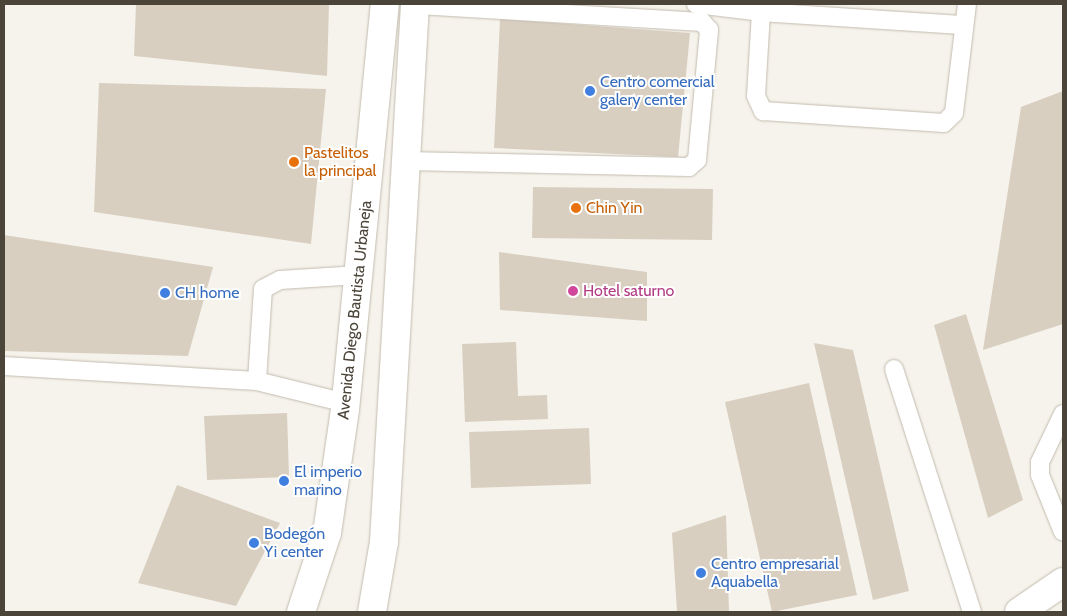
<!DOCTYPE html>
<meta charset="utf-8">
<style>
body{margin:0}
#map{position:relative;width:1067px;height:616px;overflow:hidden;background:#f6f3ec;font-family:Cabin,sans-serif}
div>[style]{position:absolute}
.building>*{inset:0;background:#d8cfc1}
.roads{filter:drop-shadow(0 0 1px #c2bbae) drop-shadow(0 0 1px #c2bbae)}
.lane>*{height:18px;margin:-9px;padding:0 9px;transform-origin:9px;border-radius:9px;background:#fff}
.street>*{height:28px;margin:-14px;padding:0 14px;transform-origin:14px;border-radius:14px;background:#fff}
.dots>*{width:14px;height:14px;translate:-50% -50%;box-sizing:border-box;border:2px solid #fff;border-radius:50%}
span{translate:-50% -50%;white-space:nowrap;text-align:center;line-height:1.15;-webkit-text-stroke:4px #fff;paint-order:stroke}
.shop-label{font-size:16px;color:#366cbe}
.left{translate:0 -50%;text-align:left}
.food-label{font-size:16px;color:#c56008}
.hotel-label{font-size:16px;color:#b23c85}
.street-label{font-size:16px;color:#4b4439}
.frame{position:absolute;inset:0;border:5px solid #4b4439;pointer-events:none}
</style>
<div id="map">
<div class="building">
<div style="clip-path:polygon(136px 4px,329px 4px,327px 76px,134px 56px)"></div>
<div style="clip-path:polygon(500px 19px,690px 33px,678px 157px,494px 148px)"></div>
<div style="clip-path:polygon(99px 83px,326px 89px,311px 244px,94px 212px)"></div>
<div style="clip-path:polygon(1063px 91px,1063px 324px,983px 350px,1021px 107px)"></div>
<div style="clip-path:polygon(533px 187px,713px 189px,712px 240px,532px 238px)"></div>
<div style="clip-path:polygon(4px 235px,213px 267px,188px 356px,4px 351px)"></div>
<div style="clip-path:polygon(499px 252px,647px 272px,647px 321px,500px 310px)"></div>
<div style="clip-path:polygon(966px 314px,1023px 500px,988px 518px,934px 325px)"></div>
<div style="clip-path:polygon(516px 342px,518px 396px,547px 395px,548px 419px,465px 422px,462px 344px)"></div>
<div style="clip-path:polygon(814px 343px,853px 350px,909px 591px,873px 600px)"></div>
<div style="clip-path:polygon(809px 383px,857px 595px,772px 612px,725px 402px)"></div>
<div style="clip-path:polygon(287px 413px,289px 477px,207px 480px,204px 416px)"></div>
<div style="clip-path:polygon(589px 428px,591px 484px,471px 488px,469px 432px)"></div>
<div style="clip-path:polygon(177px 485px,280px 523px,236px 606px,138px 583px)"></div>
<div style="clip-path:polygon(726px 515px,729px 612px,677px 612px,672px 533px)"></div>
</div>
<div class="roads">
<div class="lane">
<div style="left:696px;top:4px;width:65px;rotate:7deg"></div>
<div style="left:761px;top:12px;width:84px;rotate:93.4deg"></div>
<div style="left:756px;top:96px;width:17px;rotate:65deg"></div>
<div style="left:763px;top:111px;width:181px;rotate:3.8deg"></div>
<div style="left:944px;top:123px;width:14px;rotate:-45deg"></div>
<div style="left:954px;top:113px;width:110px;rotate:-83.2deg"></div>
<div style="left:761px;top:12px;width:203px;rotate:3.7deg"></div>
<div style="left:405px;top:161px;width:284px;rotate:1.2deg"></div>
<div style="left:689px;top:167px;width:11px;rotate:-41deg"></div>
<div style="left:697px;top:160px;width:131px;rotate:-84.7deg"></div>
<div style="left:709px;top:30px;width:11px;rotate:-131deg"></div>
<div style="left:702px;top:22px;width:288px;rotate:-176.6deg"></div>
<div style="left:4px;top:366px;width:253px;rotate:3.4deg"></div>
<div style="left:894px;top:369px;width:255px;rotate:72.2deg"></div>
<div style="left:346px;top:403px;width:92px;rotate:-166.1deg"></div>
<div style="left:257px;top:381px;width:92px;rotate:-86.3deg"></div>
<div style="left:263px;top:289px;width:19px;rotate:-28deg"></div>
<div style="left:280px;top:280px;width:79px;rotate:-3.6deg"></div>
<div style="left:1063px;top:414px;width:53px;rotate:115.6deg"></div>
<div style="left:1040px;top:462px;width:13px;rotate:90deg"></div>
<div style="left:1040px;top:475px;width:61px;rotate:68deg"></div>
</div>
<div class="street">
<div style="left:301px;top:612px;width:83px;rotate:-71.8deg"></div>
<div style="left:327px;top:533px;width:124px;rotate:-81.7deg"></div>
<div style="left:345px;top:410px;width:408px;rotate:-84.4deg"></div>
<div style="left:372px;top:612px;width:71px;rotate:-80.3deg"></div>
<div style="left:384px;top:542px;width:539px;rotate:-86.7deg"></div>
<div style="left:1019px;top:612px;width:53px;rotate:-34.3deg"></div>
</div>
</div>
<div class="dots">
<div style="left:590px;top:91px;background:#3f7fe0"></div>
<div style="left:294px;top:162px;background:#e8710a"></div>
<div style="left:576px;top:208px;background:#e8710a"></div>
<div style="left:573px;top:291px;background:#d1479c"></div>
<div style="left:165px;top:293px;background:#3f7fe0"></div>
<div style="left:284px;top:481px;background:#3f7fe0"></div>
<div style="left:254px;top:543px;background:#3f7fe0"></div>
<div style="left:701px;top:573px;background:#3f7fe0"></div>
</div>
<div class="shop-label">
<span class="left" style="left:600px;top:91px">Centro comercial<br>galery center</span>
<span class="left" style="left:175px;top:293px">CH home</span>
<span class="left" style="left:294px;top:481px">El imperio<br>marino</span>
<span class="left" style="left:264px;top:543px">Bodegón<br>Yi center</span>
<span class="left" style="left:711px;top:573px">Centro empresarial<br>Aquabella</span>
</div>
<div class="food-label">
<span class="left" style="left:304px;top:162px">Pastelitos<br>la principal</span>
<span class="left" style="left:586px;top:208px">Chin Yin</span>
</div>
<div class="hotel-label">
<span class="left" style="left:583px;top:291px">Hotel saturno</span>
</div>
<div class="street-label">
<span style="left:355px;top:310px;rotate:-84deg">Avenida Diego Bautista Urbaneja</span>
</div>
<div class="frame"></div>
</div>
